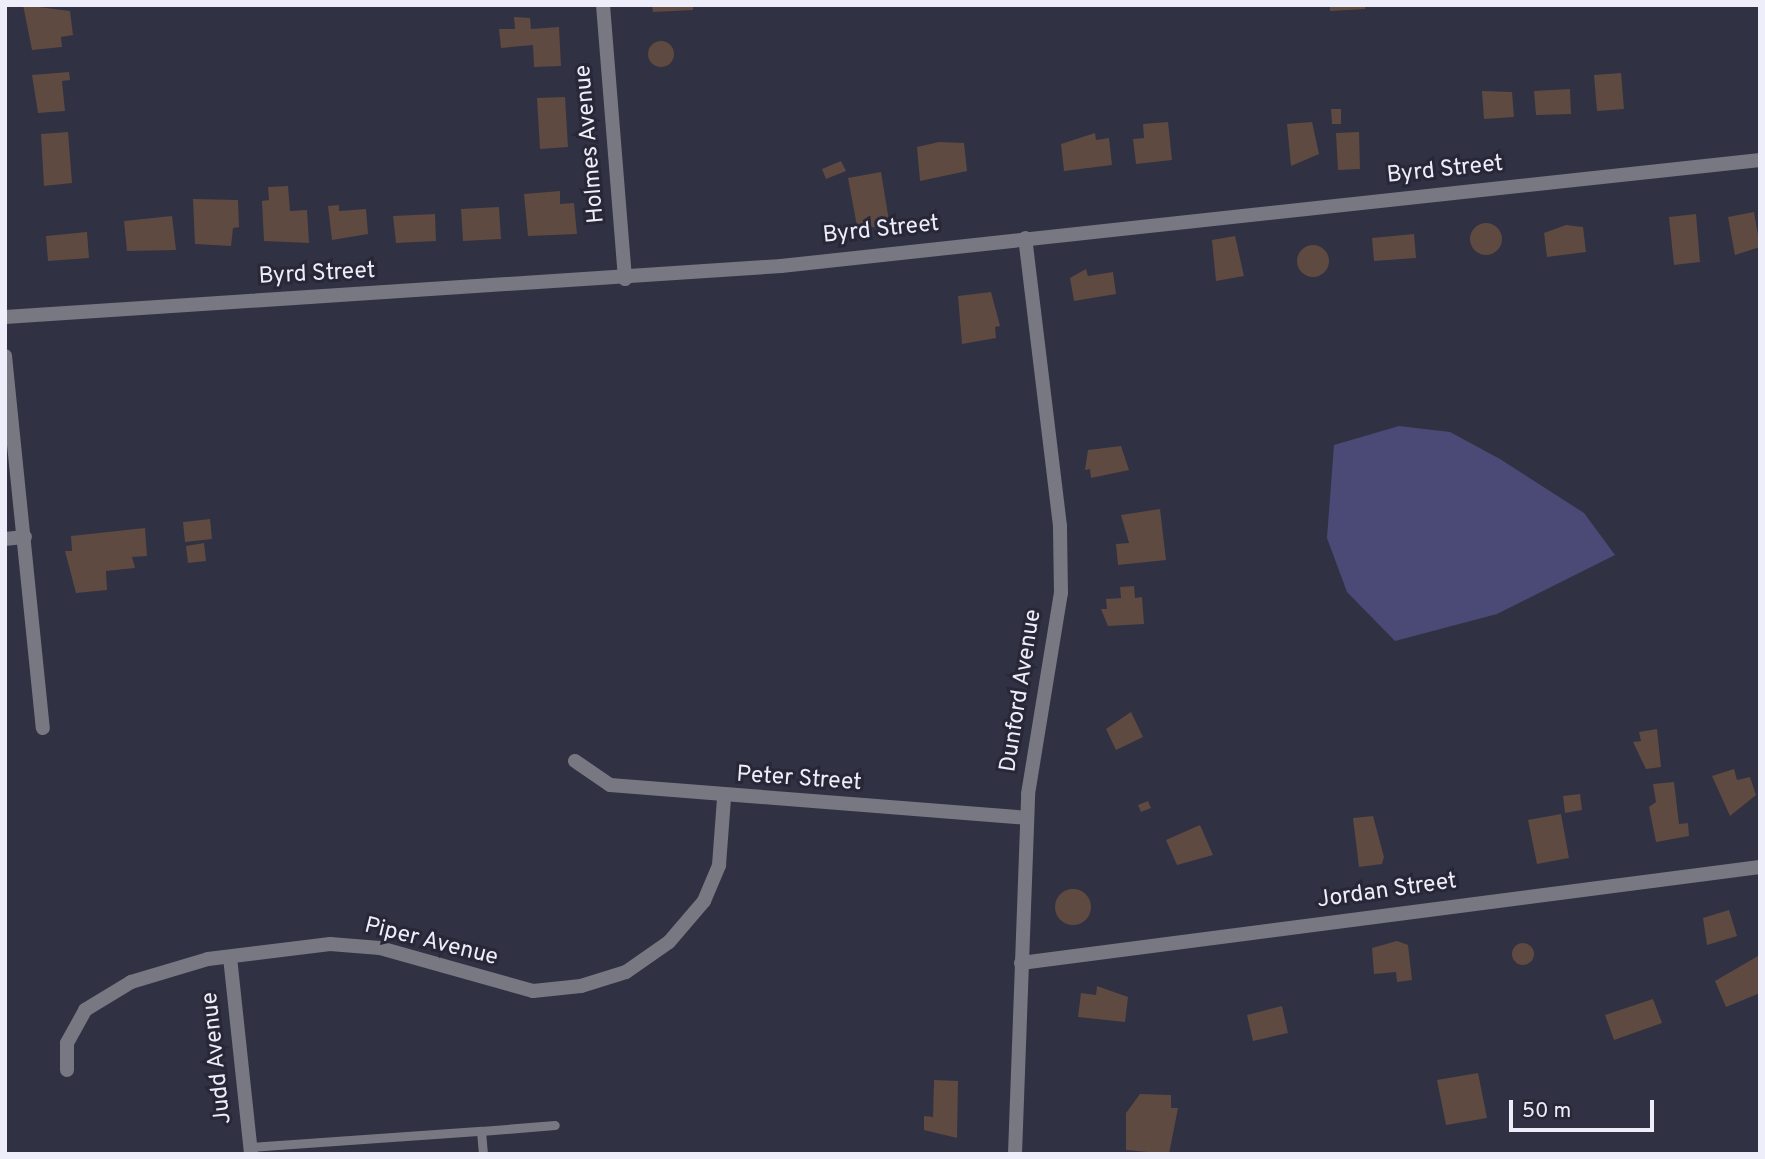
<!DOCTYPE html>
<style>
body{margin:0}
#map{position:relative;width:1765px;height:1159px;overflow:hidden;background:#303143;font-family:Overpass,sans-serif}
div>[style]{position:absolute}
.water>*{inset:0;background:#4b4a76}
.building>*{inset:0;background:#5e4a40}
.round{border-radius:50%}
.service>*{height:9px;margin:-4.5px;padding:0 4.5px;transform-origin:4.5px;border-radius:4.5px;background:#777881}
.minor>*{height:14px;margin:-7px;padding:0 7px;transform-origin:7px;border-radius:7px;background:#777881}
span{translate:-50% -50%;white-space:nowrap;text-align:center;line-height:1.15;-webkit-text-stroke:6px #272738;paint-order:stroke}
.street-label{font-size:23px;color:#edeef9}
.frame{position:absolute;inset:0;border:7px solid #edeef9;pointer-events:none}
.scale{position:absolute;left:1509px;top:1100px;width:145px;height:32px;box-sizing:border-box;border:4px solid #edeef9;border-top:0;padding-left:9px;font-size:21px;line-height:24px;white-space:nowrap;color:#edeef9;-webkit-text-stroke:5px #272738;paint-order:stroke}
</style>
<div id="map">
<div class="water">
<div style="clip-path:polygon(1399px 426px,1450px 432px,1500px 459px,1584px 513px,1615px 555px,1497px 614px,1395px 641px,1347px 592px,1327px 538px,1334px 445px)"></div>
</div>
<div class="building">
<div style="clip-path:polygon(23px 5px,70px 11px,73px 35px,61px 37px,62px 47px,32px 50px)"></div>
<div style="clip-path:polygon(652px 5px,693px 5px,693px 10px,653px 12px)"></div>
<div style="clip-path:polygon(1330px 5px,1365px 5px,1365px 9px,1330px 11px)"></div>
<div style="clip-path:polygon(514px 17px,530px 18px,531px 29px,559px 27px,561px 66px,534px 67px,533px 45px,501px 48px,499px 29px,515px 29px)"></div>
<div class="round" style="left:648px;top:41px;width:26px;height:26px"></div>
<div style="clip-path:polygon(69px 72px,70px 80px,62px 81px,65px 111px,38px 113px,32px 75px)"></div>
<div style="clip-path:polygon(1621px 73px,1624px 109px,1597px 111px,1594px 75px)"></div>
<div style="clip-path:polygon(1570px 89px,1571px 114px,1536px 115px,1534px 91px)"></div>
<div style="clip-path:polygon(1482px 91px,1512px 92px,1514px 117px,1484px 119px)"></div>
<div style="clip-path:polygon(565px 97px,568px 147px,540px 149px,537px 98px)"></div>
<div style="clip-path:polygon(1331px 109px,1341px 109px,1341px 124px,1332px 124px)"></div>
<div style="clip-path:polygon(1168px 122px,1172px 160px,1136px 164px,1133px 139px,1144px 138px,1143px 124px)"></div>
<div style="clip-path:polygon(1312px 122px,1319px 154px,1291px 166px,1287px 124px)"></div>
<div style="clip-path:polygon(68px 132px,72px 183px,44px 186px,41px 134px)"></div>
<div style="clip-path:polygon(1359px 132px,1360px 169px,1338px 170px,1336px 133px)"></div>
<div style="clip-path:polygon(1095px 133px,1096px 140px,1109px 138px,1112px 165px,1064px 171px,1061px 144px)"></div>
<div style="clip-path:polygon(939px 142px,964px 143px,967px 171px,920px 181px,917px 147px)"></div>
<div style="clip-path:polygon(841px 161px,846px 171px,826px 179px,822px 169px)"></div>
<div style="clip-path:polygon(881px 172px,889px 221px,886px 228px,857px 226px,848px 178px)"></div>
<div style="clip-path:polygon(288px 186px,290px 211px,307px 210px,309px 243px,264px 241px,262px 201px,269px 200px,268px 187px)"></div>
<div style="clip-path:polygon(560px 191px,560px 204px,574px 203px,577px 234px,528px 236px,524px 194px)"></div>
<div style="clip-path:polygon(193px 199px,238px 200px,239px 227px,233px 228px,231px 246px,195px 244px)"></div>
<div style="clip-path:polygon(339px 205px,339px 211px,366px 209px,368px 234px,332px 240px,328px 206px)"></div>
<div style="clip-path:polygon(499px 207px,501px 239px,463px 241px,461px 209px)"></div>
<div style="clip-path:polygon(1754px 212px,1760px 247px,1735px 255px,1728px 217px)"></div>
<div style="clip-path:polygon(435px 214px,436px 241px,396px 243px,393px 216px)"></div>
<div style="clip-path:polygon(1696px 214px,1700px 262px,1674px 265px,1669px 217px)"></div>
<div style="clip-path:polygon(172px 216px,176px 250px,127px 251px,124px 221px)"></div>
<div class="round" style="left:1470px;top:223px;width:32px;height:32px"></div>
<div style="clip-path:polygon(1566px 225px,1583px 227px,1586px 252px,1547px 257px,1544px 233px)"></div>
<div style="clip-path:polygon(87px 232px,89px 258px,48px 261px,46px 236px)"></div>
<div style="clip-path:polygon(1414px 234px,1416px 258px,1374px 261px,1372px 238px)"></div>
<div style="clip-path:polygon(1235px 236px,1244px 276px,1216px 281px,1212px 240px)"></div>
<div class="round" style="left:1297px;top:245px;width:32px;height:32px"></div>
<div style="clip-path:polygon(1086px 269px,1088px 276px,1113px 272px,1116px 294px,1074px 301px,1070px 278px)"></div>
<div style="clip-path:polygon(991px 292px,1000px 326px,995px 327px,996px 338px,962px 344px,958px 296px)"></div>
<div style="clip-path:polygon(1121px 446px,1129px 470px,1091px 478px,1090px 469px,1085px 470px,1088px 450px)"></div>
<div style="clip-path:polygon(1160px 509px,1166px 560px,1118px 565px,1116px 544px,1129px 543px,1121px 515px)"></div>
<div style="clip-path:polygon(210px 519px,212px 539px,185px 542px,183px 522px)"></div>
<div style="clip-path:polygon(145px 528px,147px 556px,132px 557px,135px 568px,106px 571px,107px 590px,76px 593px,65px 551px,72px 551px,71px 536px)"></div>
<div style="clip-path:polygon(204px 543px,206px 561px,188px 563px,186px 546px)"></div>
<div style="clip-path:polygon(1134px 586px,1135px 598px,1142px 597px,1144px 624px,1108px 626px,1101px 609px,1107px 609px,1106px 599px,1121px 598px,1120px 587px)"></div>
<div style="clip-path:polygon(1131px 712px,1143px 737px,1116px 750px,1106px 729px)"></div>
<div style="clip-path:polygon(1657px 729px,1661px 767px,1646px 769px,1633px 742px,1641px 741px,1639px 732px)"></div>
<div style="clip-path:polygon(1734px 769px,1737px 780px,1750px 777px,1756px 795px,1730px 816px,1712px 776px)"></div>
<div style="clip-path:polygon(1674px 782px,1679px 824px,1688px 823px,1689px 836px,1656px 842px,1649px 807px,1656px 802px,1653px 784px)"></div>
<div style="clip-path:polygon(1580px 794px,1582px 810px,1565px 813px,1563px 796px)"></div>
<div style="clip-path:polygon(1148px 801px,1151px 808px,1141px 812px,1138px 805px)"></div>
<div style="clip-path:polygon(1561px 814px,1569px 858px,1537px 864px,1528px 820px)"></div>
<div style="clip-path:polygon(1373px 816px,1384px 857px,1382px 864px,1359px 867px,1353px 818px)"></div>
<div style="clip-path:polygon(1200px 825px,1213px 855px,1177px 865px,1166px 840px)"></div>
<div class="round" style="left:1055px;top:889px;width:36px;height:36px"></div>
<div style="clip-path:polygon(1729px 910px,1737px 936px,1707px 945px,1703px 918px)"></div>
<div style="clip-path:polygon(1397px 941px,1408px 945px,1412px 980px,1397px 982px,1396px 972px,1374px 974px,1372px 948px)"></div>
<div class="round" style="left:1512px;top:943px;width:22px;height:22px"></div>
<div style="clip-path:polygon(1758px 956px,1760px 993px,1726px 1007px,1715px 981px)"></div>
<div style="clip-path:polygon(1097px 986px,1128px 997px,1125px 1022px,1078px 1017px,1081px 993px,1096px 995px)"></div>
<div style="clip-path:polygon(1653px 999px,1662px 1023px,1614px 1040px,1605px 1015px)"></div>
<div style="clip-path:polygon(1282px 1006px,1288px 1033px,1253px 1041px,1247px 1015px)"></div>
<div style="clip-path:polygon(1478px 1073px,1487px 1118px,1446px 1125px,1437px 1080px)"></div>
<div style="clip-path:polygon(934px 1080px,958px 1081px,957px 1138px,924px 1130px,924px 1116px,933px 1117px)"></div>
<div style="clip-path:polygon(1140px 1094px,1171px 1095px,1171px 1108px,1178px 1108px,1169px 1154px,1126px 1150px,1126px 1113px)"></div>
</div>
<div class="service">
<div style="left:481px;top:1131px;width:74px;rotate:-4.6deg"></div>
<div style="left:250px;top:1147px;width:232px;rotate:-4deg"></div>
<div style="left:481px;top:1131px;width:23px;rotate:85deg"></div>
</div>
<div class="minor">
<div style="left:603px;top:5px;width:275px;rotate:85.4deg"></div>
<div style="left:5px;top:317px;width:778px;rotate:-3.76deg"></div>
<div style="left:781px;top:266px;width:985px;rotate:-6.18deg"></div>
<div style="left:5px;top:356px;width:374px;rotate:84.2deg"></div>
<div style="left:5px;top:539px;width:20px;rotate:-6deg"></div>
<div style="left:575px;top:761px;width:42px;rotate:34.4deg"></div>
<div style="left:610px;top:785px;width:418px;rotate:4.5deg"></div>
<div style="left:230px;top:957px;width:198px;rotate:83.9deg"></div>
<div style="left:1021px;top:963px;width:745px;rotate:-7.4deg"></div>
<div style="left:67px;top:1070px;width:27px;rotate:-90deg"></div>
<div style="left:67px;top:1043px;width:38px;rotate:-61deg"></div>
<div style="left:85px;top:1010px;width:54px;rotate:-31.3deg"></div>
<div style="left:131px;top:982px;width:80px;rotate:-16.6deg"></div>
<div style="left:208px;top:959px;width:123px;rotate:-7deg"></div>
<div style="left:330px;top:944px;width:50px;rotate:4.6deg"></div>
<div style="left:380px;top:948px;width:159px;rotate:15.7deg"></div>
<div style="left:533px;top:991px;width:48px;rotate:-5.9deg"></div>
<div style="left:581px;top:986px;width:47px;rotate:-17.3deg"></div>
<div style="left:626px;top:972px;width:52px;rotate:-34.9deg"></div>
<div style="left:669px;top:942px;width:54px;rotate:-49.5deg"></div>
<div style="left:704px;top:901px;width:39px;rotate:-67deg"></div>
<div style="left:719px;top:865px;width:67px;rotate:-85.7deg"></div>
<div style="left:1015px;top:1154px;width:360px;rotate:-87.9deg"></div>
<div style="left:1028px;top:794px;width:204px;rotate:-80.7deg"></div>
<div style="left:1061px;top:593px;width:67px;rotate:-90.9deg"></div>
<div style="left:1060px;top:526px;width:290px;rotate:-96.9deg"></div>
</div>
<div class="street-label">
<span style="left:591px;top:144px;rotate:-95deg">Holmes Avenue</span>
<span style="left:1445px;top:171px;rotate:-6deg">Byrd Street</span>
<span style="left:881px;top:231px;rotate:-6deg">Byrd Street</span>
<span style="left:317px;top:275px;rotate:-3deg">Byrd Street</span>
<span style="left:1022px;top:691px;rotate:-81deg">Dunford Avenue</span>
<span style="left:799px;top:780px;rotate:4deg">Peter Street</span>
<span style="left:1387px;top:892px;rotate:-8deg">Jordan Street</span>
<span style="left:431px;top:943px;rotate:14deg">Piper Avenue</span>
<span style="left:218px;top:1058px;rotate:-96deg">Judd Avenue</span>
</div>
<div class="frame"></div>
<div class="scale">50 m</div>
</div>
